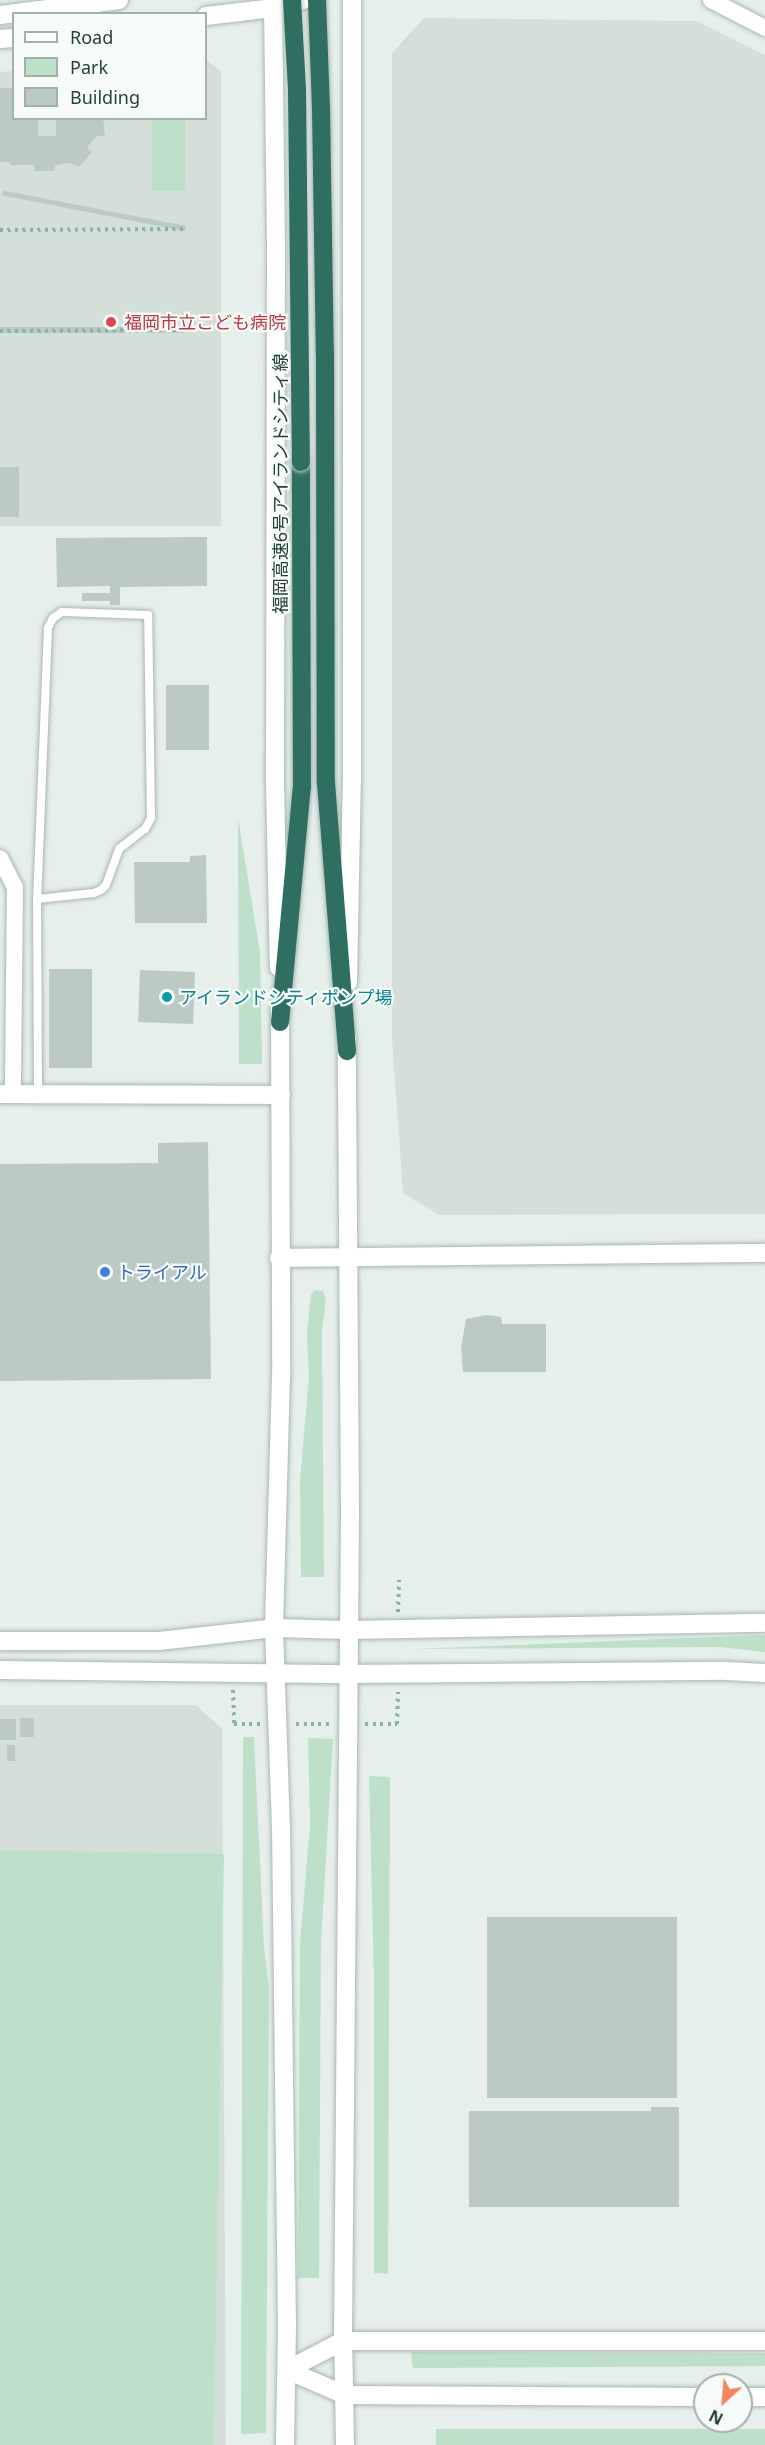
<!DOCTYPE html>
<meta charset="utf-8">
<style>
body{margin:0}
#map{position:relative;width:765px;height:2445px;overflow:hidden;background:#e6efeb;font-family:"Noto Sans","Noto Sans JP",sans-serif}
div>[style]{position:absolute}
.built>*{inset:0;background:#d4dfda}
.green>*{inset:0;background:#bfe0c8;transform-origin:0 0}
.building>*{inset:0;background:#bbcac4;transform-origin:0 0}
.path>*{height:4px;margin-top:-2px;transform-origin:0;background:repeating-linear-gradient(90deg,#86b3a5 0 3px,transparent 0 7.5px)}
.roads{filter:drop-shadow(0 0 2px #a8b8b2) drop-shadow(0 0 2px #a8b8b2)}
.lane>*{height:8px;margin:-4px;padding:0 4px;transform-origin:4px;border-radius:4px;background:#fff}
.street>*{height:16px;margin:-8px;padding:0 8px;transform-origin:8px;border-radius:8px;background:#fff}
.secondary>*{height:18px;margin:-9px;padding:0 9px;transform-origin:9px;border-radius:9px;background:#fff}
.highway>*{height:18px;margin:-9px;padding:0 9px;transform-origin:9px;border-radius:9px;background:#2f6f62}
.bridges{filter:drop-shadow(0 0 2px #c2cac8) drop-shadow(0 0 2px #c2cac8)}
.highway-bridge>*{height:18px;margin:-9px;padding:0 9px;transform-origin:9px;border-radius:9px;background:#2f6f62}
.dots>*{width:16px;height:16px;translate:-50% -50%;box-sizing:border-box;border:3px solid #f7fbf9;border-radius:50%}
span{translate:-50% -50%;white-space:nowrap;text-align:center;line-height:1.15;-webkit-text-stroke:4.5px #f7fbf9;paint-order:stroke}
.health-label{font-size:18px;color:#be3a42}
.left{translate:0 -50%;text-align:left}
.street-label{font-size:18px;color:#24423a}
.culture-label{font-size:18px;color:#0d838f}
.shop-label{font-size:18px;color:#366cbe}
.legend{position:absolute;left:12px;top:12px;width:195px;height:108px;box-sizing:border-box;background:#f7fbf9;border:2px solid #a3b1ad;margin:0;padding:8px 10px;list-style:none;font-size:18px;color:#24423a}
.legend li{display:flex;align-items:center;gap:12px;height:30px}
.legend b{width:30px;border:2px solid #a3b1ad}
.north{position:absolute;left:693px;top:2373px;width:60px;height:60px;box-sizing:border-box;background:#f7fbf9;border:2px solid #a3b1ad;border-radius:50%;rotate:206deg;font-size:16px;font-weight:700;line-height:24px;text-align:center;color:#24423a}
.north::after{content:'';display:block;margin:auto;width:21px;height:27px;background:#f4845f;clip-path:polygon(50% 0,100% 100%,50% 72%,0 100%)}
</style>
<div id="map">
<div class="built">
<i style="clip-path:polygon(424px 18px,697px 21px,765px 55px,765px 1214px,439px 1215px,403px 1193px,392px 1040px,392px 53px)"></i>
<i style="clip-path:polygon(206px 59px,221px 72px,221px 526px,0 526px,0 72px,13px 71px,14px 118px,206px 118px)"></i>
<i style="clip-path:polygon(0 1705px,196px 1705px,222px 1729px,226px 2445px,0 2445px)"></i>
</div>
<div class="green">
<i style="left:152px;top:119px;width:33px;height:72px"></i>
<i style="clip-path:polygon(238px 818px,260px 952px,262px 1064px,239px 1064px)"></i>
<i style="clip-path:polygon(315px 1290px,323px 1291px,326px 1299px,322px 1332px,324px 1577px,301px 1577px,300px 1479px,309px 1378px,307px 1332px,311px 1295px)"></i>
<i style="clip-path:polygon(765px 1635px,765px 1652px,720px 1647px,413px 1649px)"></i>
<i style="clip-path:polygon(243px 1737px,254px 1737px,264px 1947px,269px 1987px,266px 2433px,241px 2434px)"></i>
<i style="clip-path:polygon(308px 1738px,333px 1739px,321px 1943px,319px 2278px,298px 2278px,300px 1943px,310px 1825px)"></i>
<i style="clip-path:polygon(369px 1776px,390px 1777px,388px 2274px,374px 2273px,374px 1981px)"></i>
<i style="left:0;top:1850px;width:224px;height:595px;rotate:1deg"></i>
<i style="clip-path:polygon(411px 2352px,765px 2353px,765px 2366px,413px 2368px)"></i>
<i style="left:436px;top:2429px;width:329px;height:21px"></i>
</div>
<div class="building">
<i style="clip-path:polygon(0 88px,14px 88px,14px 118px,38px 118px,38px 136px,56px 136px,56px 118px,103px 118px,105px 136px,97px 136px,87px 147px,92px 152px,79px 167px,70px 163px,55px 165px,54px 171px,34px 171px,34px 165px,11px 165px,9px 162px,0 162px)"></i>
<i style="left:186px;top:226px;width:5px;height:186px;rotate:101deg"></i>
<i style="left:185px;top:327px;width:6px;height:185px;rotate:90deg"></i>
<i style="left:0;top:467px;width:19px;height:50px"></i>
<i style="clip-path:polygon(207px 537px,207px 586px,120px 587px,120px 605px,110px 605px,110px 601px,82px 601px,82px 593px,110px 593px,110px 586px,57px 587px,56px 538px)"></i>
<i style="left:166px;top:685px;width:43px;height:65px"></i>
<i style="clip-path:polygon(206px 855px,207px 923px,135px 923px,134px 862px,190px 862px,190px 856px)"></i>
<i style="left:49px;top:969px;width:43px;height:99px"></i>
<i style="left:140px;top:970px;width:55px;height:52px;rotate:2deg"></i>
<i style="clip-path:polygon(208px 1142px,211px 1379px,0 1381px,0 1164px,158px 1163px,158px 1143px)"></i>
<i style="clip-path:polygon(487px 1315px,501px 1317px,502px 1324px,546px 1324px,546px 1372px,463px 1372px,461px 1348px,466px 1319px)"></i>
<i style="left:20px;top:1718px;width:14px;height:19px"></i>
<i style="left:0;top:1719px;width:16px;height:21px"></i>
<i style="left:7px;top:1745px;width:8px;height:16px"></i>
<i style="left:487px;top:1917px;width:190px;height:181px"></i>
<i style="clip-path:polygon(651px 2107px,679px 2107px,679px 2207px,469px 2207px,469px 2111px,651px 2111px)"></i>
</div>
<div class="path">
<i style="left:0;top:230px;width:186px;rotate:-0.3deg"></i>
<i style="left:0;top:331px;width:185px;rotate:-0.3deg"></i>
<i style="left:398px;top:1612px;width:32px;rotate:-88deg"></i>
<i style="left:233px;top:1690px;width:34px;rotate:88deg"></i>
<i style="left:234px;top:1724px;width:27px"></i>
<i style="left:296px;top:1724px;width:34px"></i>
<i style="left:365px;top:1724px;width:32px"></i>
<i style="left:397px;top:1724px;width:32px;rotate:-88deg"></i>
</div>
<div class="roads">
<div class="lane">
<i style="left:37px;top:899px;width:57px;rotate:-6deg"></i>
<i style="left:94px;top:893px;width:8px;rotate:-23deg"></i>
<i style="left:101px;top:890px;width:7px;rotate:-45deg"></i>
<i style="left:106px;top:885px;width:38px;rotate:-70deg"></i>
<i style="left:119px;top:849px;width:33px;rotate:-38deg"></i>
<i style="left:145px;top:829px;width:13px;rotate:-61deg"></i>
<i style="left:151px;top:818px;width:203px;rotate:-90.8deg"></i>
<i style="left:148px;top:615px;width:86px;rotate:-178deg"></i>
<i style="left:62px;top:612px;width:11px;rotate:146deg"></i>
<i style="left:53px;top:618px;width:11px;rotate:117deg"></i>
<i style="left:48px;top:628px;width:271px;rotate:92.3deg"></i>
<i style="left:37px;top:899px;width:195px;rotate:89.7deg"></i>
</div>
<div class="street">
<i style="left:711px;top:0;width:61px;rotate:27.4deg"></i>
<i style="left:0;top:858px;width:33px;rotate:63deg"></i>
<i style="left:15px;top:887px;width:207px;rotate:90.6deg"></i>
</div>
<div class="secondary">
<i style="left:273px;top:0;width:252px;rotate:89.3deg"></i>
<i style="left:276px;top:252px;width:531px;rotate:90.11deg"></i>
<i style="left:275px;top:783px;width:184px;rotate:88.8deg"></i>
<i style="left:0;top:15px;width:120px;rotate:-7.2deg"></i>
<i style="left:206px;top:16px;width:67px;rotate:-6.8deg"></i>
<i style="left:273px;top:8px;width:31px;rotate:-15deg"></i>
<i style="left:0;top:39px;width:14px;rotate:-4deg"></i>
<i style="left:348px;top:982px;width:202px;rotate:-88.9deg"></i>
<i style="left:352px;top:780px;width:780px;rotate:-90deg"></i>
<i style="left:280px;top:1007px;width:369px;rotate:89.8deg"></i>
<i style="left:281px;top:1376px;width:252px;rotate:91.6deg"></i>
<i style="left:274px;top:1628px;width:197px;rotate:88deg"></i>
<i style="left:281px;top:1825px;width:502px;rotate:89.32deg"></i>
<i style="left:287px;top:2327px;width:118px;rotate:91deg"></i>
<i style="left:0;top:1094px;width:281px;rotate:0.2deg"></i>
<i style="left:279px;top:1258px;width:486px;rotate:-0.6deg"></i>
<i style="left:0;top:1641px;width:159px"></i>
<i style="left:159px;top:1641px;width:116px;rotate:-6.4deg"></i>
<i style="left:274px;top:1628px;width:73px;rotate:1.6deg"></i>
<i style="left:347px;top:1630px;width:418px;rotate:-1deg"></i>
<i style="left:0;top:1670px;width:347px;rotate:0.7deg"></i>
<i style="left:347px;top:1674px;width:379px;rotate:-0.5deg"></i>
<i style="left:726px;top:1671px;width:39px;rotate:3deg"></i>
<i style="left:287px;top:2370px;width:63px;rotate:-27.4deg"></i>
<i style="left:343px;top:2341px;width:422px"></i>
<i style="left:287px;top:2370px;width:63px;rotate:23.3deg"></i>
<i style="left:345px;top:2395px;width:360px;rotate:0.3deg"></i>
<i style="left:741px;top:2397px;width:24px"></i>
<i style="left:345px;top:2445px;width:110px;rotate:-91deg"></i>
<i style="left:343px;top:2335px;width:825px;rotate:-89.51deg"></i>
<i style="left:350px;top:1510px;width:473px;rotate:-90.4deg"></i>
</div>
<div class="highway">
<i style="left:317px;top:0;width:109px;rotate:87.9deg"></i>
<i style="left:321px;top:109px;width:245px;rotate:89.1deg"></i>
<i style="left:325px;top:354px;width:429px;rotate:89.9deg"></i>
<i style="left:326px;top:783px;width:269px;rotate:85.5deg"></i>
<i style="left:280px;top:1022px;width:236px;rotate:-84.7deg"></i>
<i style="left:302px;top:787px;width:325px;rotate:-90.2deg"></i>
</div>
</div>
<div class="bridges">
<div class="highway-bridge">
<i style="left:292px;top:0;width:89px;rotate:86.8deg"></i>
<i style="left:297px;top:89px;width:373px;rotate:89.4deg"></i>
</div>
</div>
<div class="dots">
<i style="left:111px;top:322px;background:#e0444e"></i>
<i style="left:167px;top:997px;background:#0f9aa8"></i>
<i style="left:105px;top:1272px;background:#3f7fe0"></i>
</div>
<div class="health-label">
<span class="left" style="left:124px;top:322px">福岡市立こども病院</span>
</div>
<div class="street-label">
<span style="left:280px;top:484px;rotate:-90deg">福岡高速6号アイランドシティ線</span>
</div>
<div class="culture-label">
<span class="left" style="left:179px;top:997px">アイランドシティポンプ場</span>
</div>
<div class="shop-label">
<span class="left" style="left:117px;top:1272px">トライアル</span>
</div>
<ul class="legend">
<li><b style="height:8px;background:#fff"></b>Road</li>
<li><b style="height:16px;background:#bfe0c8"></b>Park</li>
<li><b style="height:16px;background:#bbcac4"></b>Building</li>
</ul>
<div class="north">N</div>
</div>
